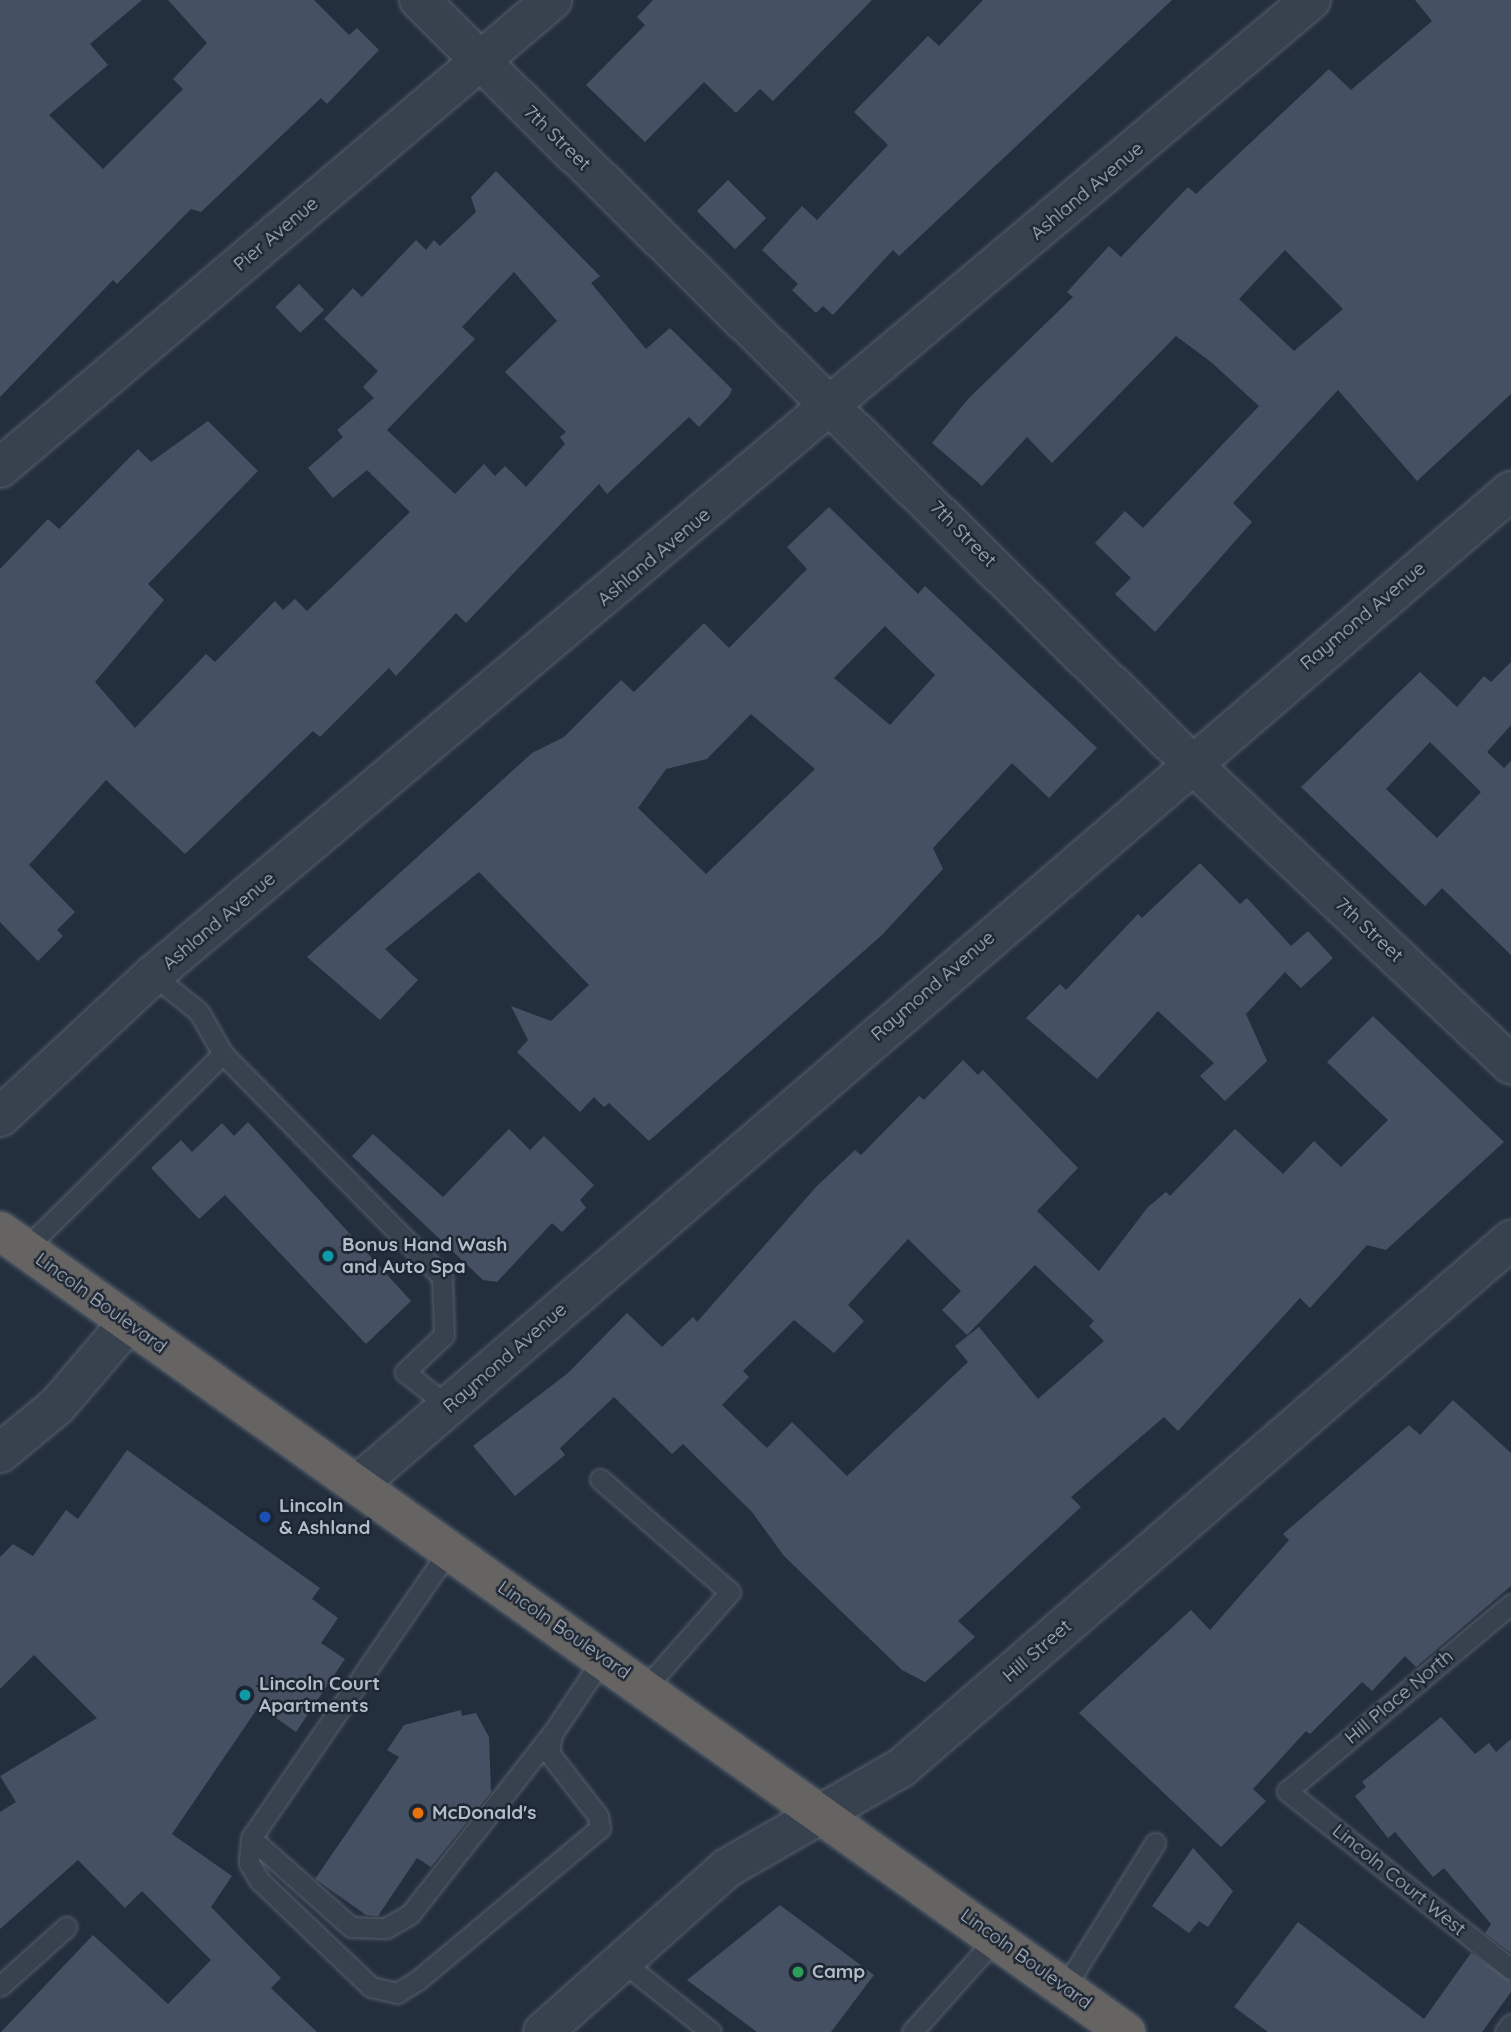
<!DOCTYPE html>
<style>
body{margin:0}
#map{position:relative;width:1511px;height:2032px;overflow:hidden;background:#242f3e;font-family:Quicksand,sans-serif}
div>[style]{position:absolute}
.building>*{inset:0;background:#455162;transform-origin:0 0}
.roads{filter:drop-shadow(0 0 2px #565f6c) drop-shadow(0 0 2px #565f6c)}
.service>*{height:19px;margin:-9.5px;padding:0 9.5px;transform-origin:9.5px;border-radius:9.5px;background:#38414e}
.minor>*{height:38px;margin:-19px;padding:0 19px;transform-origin:19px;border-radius:19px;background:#38414e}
.trunk>*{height:38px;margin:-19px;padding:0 19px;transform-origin:19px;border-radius:19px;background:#656462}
.dots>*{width:19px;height:19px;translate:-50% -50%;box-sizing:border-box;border:4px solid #1d2633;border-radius:50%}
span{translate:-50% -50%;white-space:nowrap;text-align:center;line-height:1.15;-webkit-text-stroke:5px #1d2633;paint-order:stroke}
.street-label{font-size:19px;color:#b4bcc9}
.poi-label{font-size:19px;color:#b4bcc9;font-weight:700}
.left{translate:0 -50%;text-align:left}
</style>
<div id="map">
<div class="building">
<i style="clip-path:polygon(0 0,142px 0,90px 44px,108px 65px,49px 115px,103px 169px,183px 89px,173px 79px,207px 43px,168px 0,314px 0,349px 35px,357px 28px,379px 50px,327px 104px,321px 98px,201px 212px,191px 209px,117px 284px,113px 280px,0 397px)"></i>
<i style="clip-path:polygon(653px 0,872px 0,773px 101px,760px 89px,736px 113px,704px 82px,645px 142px,586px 85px,645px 25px,637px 17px)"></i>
<i style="clip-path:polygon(983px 0,1172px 0,899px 256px,893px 250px,833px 315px,823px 306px,816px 313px,792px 290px,798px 284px,762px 250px,802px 206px,817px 220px,888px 145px,854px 112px,928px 36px,939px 46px)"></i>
<i style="clip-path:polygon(evenodd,1415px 0,1511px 0,1511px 394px,1417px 481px,1338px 390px,1233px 503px,1252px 522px,1155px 632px,1115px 594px,1131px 578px,1095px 543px,1125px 511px,1143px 528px,1259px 406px,1211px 362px,1176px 336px,1052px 463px,1027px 437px,982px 486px,932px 443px,968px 399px,1073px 297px,1067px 292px,1109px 246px,1121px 257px,1188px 187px,1196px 194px,1329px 69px,1351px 90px,1432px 21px,1415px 0,1285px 250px,1343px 309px,1294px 351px,1239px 299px,1285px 250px)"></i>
<i style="clip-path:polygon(evenodd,496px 171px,600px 276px,591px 283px,646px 349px,670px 328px,732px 389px,729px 396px,699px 427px,689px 417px,607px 494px,599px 484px,466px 623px,456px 613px,396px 676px,389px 668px,320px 737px,313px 731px,185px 854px,106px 780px,29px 865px,75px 912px,57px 930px,63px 936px,38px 961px,0 922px,0 569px,48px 519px,59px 529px,138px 449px,151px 462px,208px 421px,258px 471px,148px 584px,164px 600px,95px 682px,135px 728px,206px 654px,215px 662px,275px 601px,283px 610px,295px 599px,307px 611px,410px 512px,367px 470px,333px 498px,308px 468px,343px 437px,337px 430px,374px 398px,363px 387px,378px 371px,324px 319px,353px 288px,362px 297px,416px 240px,426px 250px,434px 240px,440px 246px,476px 212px,471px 197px,496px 171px,514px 272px,557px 321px,505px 372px,566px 432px,560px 437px,565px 444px,526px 487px,505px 466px,495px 476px,484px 464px,455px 494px,387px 430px,475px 339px,462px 327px,514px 272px)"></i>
<i style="left:728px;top:180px;width:54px;height:44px;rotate:45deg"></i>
<i style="left:299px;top:284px;width:36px;height:33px;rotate:46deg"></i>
<i style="clip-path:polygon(evenodd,829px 507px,918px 594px,925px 586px,1097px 748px,1049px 798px,1012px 763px,933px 848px,943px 869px,882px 935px,649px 1141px,609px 1103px,604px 1107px,594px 1097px,580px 1112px,517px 1052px,528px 1040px,511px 1006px,551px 1021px,589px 985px,479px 872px,385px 949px,418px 980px,380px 1020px,307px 957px,532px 753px,564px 737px,621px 680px,634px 692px,704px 623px,729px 648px,807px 569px,787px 547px,829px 507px,885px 626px,935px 675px,890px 725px,834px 678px,885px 626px,829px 507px,751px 714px,815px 769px,706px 874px,638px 808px,666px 769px,707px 759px,751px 714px)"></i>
<i style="clip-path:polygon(evenodd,1511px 662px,1511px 725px,1487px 752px,1504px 768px,1511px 761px,1511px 955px,1442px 888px,1425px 906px,1301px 787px,1420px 672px,1457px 707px,1484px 676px,1491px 682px,1511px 662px,1430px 742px,1481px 792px,1437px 838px,1386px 789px,1430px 742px)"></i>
<i style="clip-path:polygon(1200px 863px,1240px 904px,1247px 898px,1291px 946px,1308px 931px,1333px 958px,1301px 988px,1285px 972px,1246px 1014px,1267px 1061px,1225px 1101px,1200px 1076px,1214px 1063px,1158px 1011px,1097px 1079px,1026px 1018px,1060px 984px,1066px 990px,1138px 914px,1142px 918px)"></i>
<i style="clip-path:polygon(evenodd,1373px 1016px,1504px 1142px,1386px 1250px,1367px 1245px,1310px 1308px,1300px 1298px,1178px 1431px,1164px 1417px,1071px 1497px,1081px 1507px,958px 1621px,975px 1637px,925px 1682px,902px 1670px,784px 1556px,752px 1512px,683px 1444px,672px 1454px,614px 1397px,560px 1448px,565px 1455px,515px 1496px,473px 1446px,568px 1373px,627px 1313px,662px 1347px,693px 1317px,697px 1322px,816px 1187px,855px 1150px,861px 1155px,919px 1096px,924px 1100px,963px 1060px,978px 1075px,983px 1070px,1078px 1168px,1037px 1211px,1099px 1271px,1148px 1207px,1166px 1192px,1170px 1196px,1235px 1129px,1283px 1174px,1314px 1141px,1341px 1167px,1388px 1120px,1327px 1062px,1373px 1016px,908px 1239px,961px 1291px,942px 1310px,967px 1335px,1035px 1265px,1094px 1321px,1089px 1326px,1104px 1341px,1038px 1399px,979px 1327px,955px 1346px,968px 1362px,847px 1476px,792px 1422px,767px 1448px,722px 1405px,749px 1377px,743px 1371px,794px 1320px,834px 1353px,864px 1321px,848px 1305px,908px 1239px)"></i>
<i style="clip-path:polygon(248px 1122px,411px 1301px,366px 1344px,225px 1195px,199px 1219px,151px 1168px,181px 1140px,192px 1152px,222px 1123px,234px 1136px)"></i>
<i style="clip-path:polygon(509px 1129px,530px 1150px,544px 1136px,594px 1185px,580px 1200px,586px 1208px,562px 1232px,552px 1223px,497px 1282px,483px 1280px,352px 1156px,373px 1134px,443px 1197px)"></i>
<i style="clip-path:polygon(1453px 1400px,1511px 1453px,1511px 1586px,1416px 1667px,1405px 1656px,1372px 1691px,1362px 1682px,1310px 1734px,1306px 1731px,1253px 1789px,1266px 1801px,1221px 1847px,1079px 1713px,1191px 1610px,1210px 1630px,1289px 1540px,1283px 1534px,1409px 1425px,1420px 1435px)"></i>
<i style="clip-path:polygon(127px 1450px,320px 1588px,312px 1599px,338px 1618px,321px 1643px,345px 1659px,296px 1732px,259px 1706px,172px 1834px,232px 1876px,211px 1907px,281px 1978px,271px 1988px,317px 2032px,1px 2032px,93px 1935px,168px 2004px,211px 1960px,142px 1891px,125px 1908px,78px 1860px,0 1929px,0 1812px,16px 1802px,0 1776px,97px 1718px,34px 1655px,0 1689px,0 1557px,13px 1544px,33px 1556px,66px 1510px,78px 1519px)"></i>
<i style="clip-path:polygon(461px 1710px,462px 1716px,476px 1713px,489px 1737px,491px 1792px,431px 1867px,417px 1858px,378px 1916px,366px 1915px,315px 1879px,399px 1757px,387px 1750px,404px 1725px)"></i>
<i style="clip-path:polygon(1441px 1717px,1475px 1754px,1489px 1743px,1496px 1752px,1511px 1739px,1511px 1953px,1485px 1933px,1491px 1924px,1444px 1868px,1433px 1877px,1395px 1832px,1388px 1838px,1355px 1796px,1366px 1787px,1362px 1782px)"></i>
<i style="clip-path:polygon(1193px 1848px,1233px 1891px,1208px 1927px,1199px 1921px,1189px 1933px,1152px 1906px)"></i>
<i style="clip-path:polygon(780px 1905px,874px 1975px,831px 2032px,757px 2032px,687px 1980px)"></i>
<i style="clip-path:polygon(1298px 1922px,1424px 2019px,1471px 1953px,1511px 1981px,1511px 1992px,1482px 2032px,1268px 2032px,1234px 2007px)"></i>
</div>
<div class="roads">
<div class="service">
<i style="left:153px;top:975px;width:59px;rotate:38.8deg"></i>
<i style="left:199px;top:1012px;width:48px;rotate:60.3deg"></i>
<i style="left:25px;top:1249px;width:278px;rotate:-44.6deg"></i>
<i style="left:223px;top:1054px;width:313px;rotate:45.5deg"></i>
<i style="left:442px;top:1277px;width:58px;rotate:88deg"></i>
<i style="left:444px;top:1335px;width:54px;rotate:136.5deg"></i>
<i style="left:405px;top:1372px;width:56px;rotate:38.5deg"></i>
<i style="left:600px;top:1479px;width:172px;rotate:41deg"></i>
<i style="left:730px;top:1592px;width:127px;rotate:131.5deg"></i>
<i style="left:449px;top:1550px;width:349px;rotate:124.5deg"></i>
<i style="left:251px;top:1838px;width:25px;rotate:95deg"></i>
<i style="left:249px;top:1863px;width:21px;rotate:59deg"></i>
<i style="left:260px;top:1881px;width:153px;rotate:43.7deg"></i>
<i style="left:371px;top:1987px;width:27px;rotate:13deg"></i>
<i style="left:397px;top:1993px;width:25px;rotate:-32deg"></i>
<i style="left:418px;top:1980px;width:237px;rotate:-39.9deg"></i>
<i style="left:600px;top:1828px;width:12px;rotate:-99deg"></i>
<i style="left:598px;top:1816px;width:80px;rotate:-127.9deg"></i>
<i style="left:549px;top:1753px;width:19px;rotate:-81deg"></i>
<i style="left:552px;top:1734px;width:92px;rotate:-56.1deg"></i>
<i style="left:1511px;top:1604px;width:292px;rotate:140.1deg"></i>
<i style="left:1287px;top:1791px;width:286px;rotate:38.5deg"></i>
<i style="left:251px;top:1838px;width:134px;rotate:41.7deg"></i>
<i style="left:351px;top:1927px;width:35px;rotate:2deg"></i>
<i style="left:386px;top:1928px;width:28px;rotate:-30deg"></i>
<i style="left:410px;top:1914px;width:228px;rotate:-51.8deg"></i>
<i style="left:623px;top:1962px;width:112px;rotate:38.5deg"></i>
<i style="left:0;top:1986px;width:89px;rotate:-41.8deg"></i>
<i style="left:1065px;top:1987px;width:170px;rotate:-58deg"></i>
<i style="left:912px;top:2032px;width:126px;rotate:-48.2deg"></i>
<i style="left:1505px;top:2032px;width:10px;rotate:-53deg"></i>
</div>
<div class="minor">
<i style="left:419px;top:0;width:1084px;rotate:44.66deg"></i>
<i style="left:1190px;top:762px;width:441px;rotate:43.3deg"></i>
<i style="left:0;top:468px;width:724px;rotate:-40.29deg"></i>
<i style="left:0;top:1117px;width:209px;rotate:-42.9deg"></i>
<i style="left:153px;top:975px;width:1514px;rotate:-40.1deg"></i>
<i style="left:0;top:1453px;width:74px;rotate:-39.5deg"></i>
<i style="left:57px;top:1406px;width:111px;rotate:-49.4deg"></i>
<i style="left:358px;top:1484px;width:1522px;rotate:-40.74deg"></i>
<i style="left:543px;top:2032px;width:246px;rotate:-41.7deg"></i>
<i style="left:727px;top:1868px;width:201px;rotate:-29.9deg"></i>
<i style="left:901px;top:1768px;width:807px;rotate:-40.88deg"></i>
</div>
<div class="trunk">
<i style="left:0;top:1231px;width:1382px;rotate:35.43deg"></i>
</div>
</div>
<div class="dots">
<i style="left:328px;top:1256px;background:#0f9aa8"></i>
<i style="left:265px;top:1517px;background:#1a4fb4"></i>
<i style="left:245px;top:1695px;background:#0f9aa8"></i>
<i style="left:418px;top:1813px;background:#e8710a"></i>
<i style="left:798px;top:1972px;background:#2e9e5b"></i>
</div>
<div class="street-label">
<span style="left:557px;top:138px;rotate:44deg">7th Street</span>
<span style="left:1087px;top:191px;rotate:-40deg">Ashland Avenue</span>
<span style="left:276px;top:234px;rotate:-40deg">Pier Avenue</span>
<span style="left:963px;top:534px;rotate:45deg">7th Street</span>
<span style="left:654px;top:557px;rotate:-40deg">Ashland Avenue</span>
<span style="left:1363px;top:616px;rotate:-40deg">Raymond Avenue</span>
<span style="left:219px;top:921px;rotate:-40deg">Ashland Avenue</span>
<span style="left:1369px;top:930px;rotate:43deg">7th Street</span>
<span style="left:933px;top:986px;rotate:-41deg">Raymond Avenue</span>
<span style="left:101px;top:1303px;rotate:36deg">Lincoln Boulevard</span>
<span style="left:505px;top:1358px;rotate:-41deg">Raymond Avenue</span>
<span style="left:564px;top:1630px;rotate:35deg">Lincoln Boulevard</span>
<span style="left:1037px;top:1651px;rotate:-41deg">Hill Street</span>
<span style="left:1399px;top:1697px;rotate:-40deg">Hill Place North</span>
<span style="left:1399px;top:1880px;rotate:39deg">Lincoln Court West</span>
<span style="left:1026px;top:1959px;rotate:36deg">Lincoln Boulevard</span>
</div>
<div class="poi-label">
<span class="left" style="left:342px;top:1256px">Bonus Hand Wash<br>and Auto Spa</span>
<span class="left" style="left:279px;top:1517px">Lincoln<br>&amp; Ashland</span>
<span class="left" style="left:259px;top:1695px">Lincoln Court<br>Apartments</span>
<span class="left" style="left:432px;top:1813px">McDonald's</span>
<span class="left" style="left:812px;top:1972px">Camp</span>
</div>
</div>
